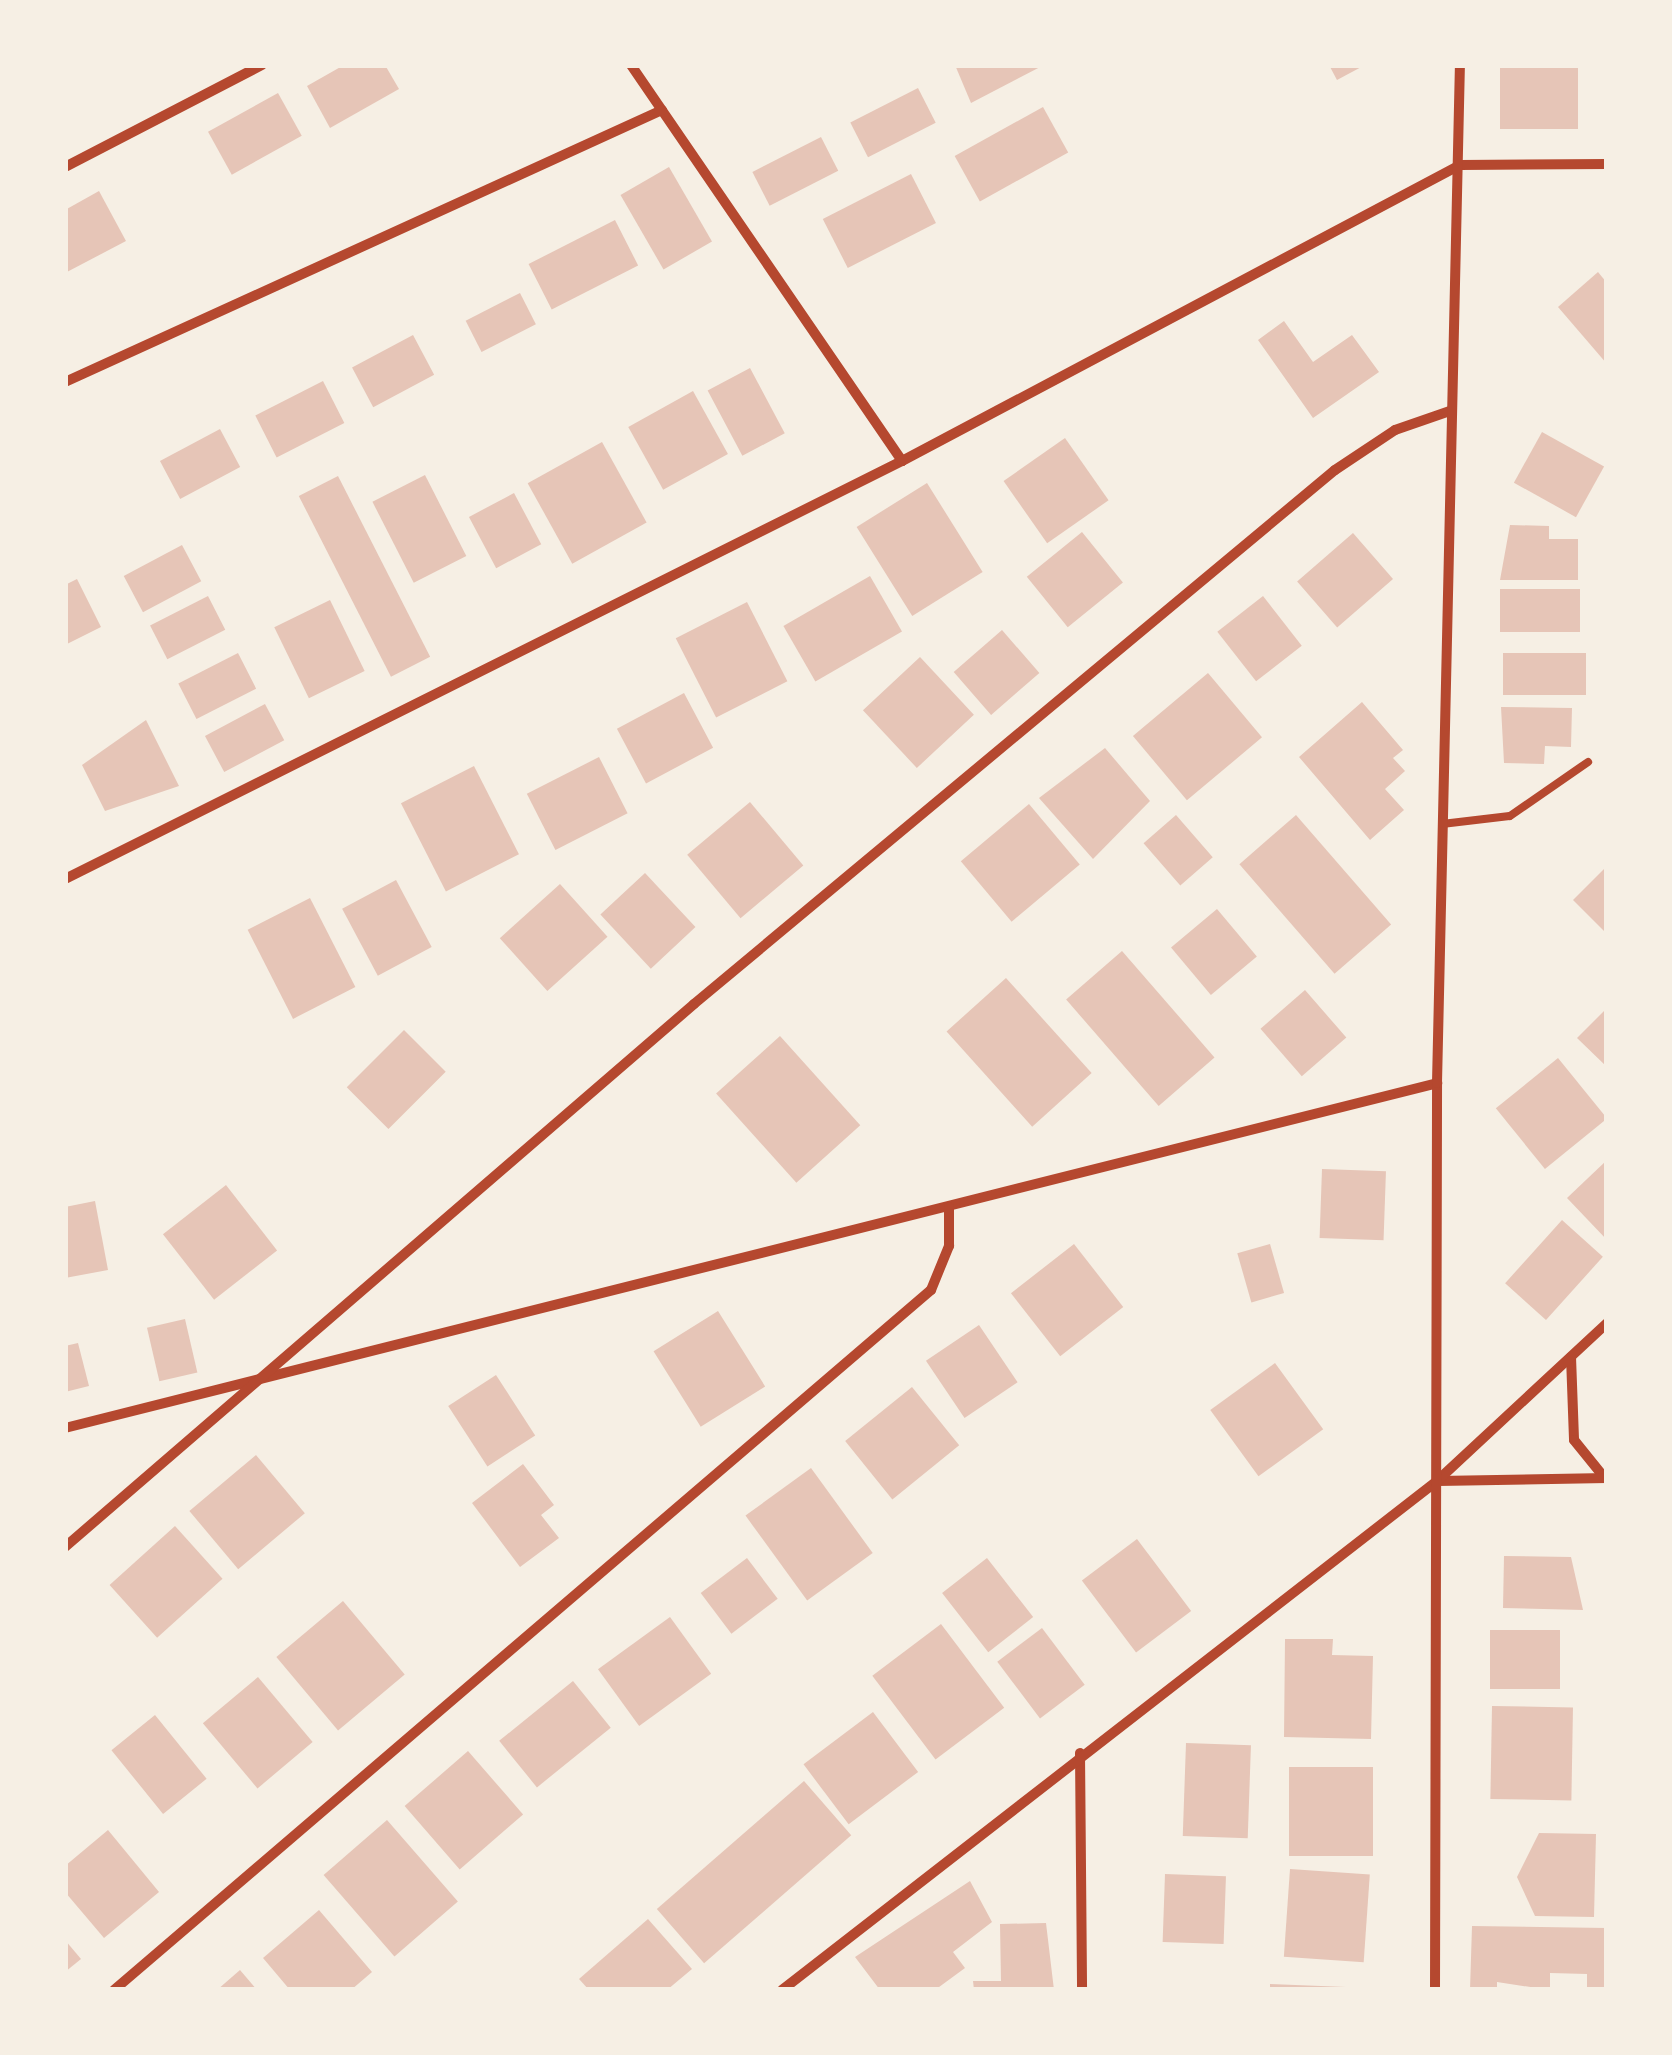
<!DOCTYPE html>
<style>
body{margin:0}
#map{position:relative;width:1672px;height:2055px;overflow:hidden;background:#f6efe4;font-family:Manrope,sans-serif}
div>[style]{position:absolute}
.building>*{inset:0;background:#e6c5b7;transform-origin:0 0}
.service>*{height:8px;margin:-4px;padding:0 4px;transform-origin:4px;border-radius:4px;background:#b5482f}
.minor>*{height:10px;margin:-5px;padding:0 5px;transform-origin:5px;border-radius:5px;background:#b5482f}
span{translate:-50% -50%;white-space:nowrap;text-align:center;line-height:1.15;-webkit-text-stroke:9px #f6efe4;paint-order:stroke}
.frame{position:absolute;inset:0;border:68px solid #f6efe4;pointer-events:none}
</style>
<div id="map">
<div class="building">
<i style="clip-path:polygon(344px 65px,385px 65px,399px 89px,330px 128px,307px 86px)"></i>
<i style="clip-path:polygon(955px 65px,1044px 65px,971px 103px)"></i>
<i style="clip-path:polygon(1329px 65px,1365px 65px,1337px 80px)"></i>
<i style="left:1500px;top:65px;width:78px;height:64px"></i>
<i style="left:918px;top:88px;width:39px;height:76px;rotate:63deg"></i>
<i style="left:278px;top:93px;width:49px;height:80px;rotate:61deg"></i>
<i style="left:1043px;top:107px;width:52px;height:101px;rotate:61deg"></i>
<i style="left:821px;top:137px;width:38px;height:77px;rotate:63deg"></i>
<i style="left:669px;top:167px;width:86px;height:56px;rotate:60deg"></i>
<i style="left:911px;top:174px;width:55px;height:99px;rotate:63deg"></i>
<i style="clip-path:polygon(99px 191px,126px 241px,65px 273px,65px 210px)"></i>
<i style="left:615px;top:220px;width:51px;height:97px;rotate:63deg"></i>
<i style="clip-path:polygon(1598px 272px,1607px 283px,1607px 364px,1558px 307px)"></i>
<i style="left:520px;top:293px;width:35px;height:61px;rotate:63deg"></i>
<i style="clip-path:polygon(1284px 321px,1313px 362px,1352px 335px,1379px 372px,1313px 418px,1258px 340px)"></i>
<i style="left:413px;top:335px;width:45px;height:69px;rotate:62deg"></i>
<i style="left:750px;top:368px;width:74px;height:48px;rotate:62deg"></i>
<i style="left:323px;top:381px;width:47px;height:76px;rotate:63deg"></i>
<i style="left:693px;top:391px;width:72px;height:74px;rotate:61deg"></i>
<i style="left:220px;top:429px;width:43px;height:68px;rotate:62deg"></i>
<i style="left:1542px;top:432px;width:71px;height:58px;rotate:29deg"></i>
<i style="left:1065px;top:438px;width:76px;height:75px;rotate:55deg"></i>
<i style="left:602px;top:442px;width:92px;height:85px;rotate:61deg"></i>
<i style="left:425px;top:475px;width:91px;height:59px;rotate:63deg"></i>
<i style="left:338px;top:476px;width:203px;height:44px;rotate:63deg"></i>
<i style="left:927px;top:483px;width:105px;height:83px;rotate:58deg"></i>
<i style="left:514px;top:493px;width:58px;height:51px;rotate:62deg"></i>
<i style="clip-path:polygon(1510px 525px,1549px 526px,1549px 539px,1578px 539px,1578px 580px,1500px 580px)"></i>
<i style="left:1082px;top:532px;width:65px;height:71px;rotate:51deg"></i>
<i style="left:1353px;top:533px;width:61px;height:74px;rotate:49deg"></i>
<i style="left:182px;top:545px;width:41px;height:66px;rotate:62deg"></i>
<i style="left:870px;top:576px;width:64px;height:100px;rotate:60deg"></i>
<i style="clip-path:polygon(77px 579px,101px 627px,65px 645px,65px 585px)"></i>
<i style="left:1500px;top:589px;width:80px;height:43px"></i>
<i style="left:208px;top:596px;width:38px;height:65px;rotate:63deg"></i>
<i style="left:1263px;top:596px;width:63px;height:58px;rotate:52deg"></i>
<i style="left:330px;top:600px;width:79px;height:62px;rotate:64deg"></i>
<i style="left:747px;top:602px;width:89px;height:80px;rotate:63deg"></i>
<i style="left:1002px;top:630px;width:57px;height:64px;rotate:49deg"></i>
<i style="left:238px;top:653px;width:40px;height:67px;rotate:63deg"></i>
<i style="left:1586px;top:653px;width:42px;height:83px;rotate:90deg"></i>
<i style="left:920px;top:657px;width:79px;height:78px;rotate:47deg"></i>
<i style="left:1208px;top:673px;width:84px;height:98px;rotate:50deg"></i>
<i style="left:684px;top:693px;width:62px;height:76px;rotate:62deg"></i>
<i style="clip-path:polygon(1362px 702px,1403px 750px,1393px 758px,1405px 771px,1385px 789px,1404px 810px,1370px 840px,1299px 757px)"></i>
<i style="left:265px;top:704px;width:41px;height:68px;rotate:62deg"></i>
<i style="clip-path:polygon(1501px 707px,1572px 708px,1571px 747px,1545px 746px,1544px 764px,1504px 763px)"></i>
<i style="clip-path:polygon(146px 720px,179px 786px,105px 811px,82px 765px)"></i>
<i style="clip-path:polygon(1105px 748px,1150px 801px,1093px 859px,1039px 798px)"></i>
<i style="left:599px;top:757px;width:63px;height:81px;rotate:63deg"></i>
<i style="left:474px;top:766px;width:99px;height:82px;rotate:63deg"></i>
<i style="left:750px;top:802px;width:83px;height:82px;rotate:50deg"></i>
<i style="left:1029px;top:804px;width:79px;height:89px;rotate:50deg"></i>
<i style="left:1176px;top:815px;width:56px;height:43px;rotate:49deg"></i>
<i style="left:1296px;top:815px;width:145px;height:75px;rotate:49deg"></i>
<i style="clip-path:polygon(1607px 866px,1607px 934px,1573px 900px)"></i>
<i style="left:645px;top:873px;width:74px;height:61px;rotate:47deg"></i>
<i style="left:396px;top:880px;width:76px;height:61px;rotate:62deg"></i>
<i style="left:560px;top:884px;width:71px;height:81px;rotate:48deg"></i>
<i style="left:310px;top:898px;width:100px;height:70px;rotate:63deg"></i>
<i style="left:1217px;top:909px;width:62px;height:60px;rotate:50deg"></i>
<i style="left:1122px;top:951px;width:141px;height:74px;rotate:49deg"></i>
<i style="left:1006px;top:978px;width:128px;height:80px;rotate:48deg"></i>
<i style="left:1305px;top:990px;width:63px;height:59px;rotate:49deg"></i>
<i style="clip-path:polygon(1607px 1008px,1607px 1067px,1577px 1038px)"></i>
<i style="left:404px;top:1030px;width:59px;height:81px;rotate:45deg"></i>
<i style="left:780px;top:1036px;width:120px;height:86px;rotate:48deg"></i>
<i style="left:1558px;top:1058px;width:78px;height:80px;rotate:51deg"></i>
<i style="clip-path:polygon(1607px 1160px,1607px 1240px,1567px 1198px)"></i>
<i style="left:1322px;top:1169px;width:64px;height:69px;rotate:2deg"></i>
<i style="left:226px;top:1185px;width:83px;height:80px;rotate:52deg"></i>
<i style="clip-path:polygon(95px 1201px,108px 1270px,65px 1278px,65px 1207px)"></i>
<i style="left:1562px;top:1220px;width:55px;height:85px;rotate:42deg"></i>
<i style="left:1074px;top:1244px;width:80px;height:80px;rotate:52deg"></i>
<i style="left:1270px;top:1244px;width:51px;height:34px;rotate:74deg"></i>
<i style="left:718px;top:1311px;width:89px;height:76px;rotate:58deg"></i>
<i style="left:185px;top:1319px;width:55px;height:39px;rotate:77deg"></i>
<i style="left:979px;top:1325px;width:69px;height:64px;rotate:56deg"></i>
<i style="clip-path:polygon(78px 1343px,89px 1386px,65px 1392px,65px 1346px)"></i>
<i style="left:1275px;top:1363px;width:82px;height:80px;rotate:54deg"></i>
<i style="left:496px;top:1375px;width:72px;height:57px;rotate:57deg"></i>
<i style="left:912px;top:1387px;width:75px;height:86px;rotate:51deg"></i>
<i style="left:256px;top:1455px;width:76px;height:87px;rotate:50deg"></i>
<i style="clip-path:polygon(523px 1464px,554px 1505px,541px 1515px,559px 1538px,520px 1567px,472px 1503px)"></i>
<i style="left:811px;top:1468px;width:105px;height:81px;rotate:54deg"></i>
<i style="left:175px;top:1526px;width:71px;height:88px;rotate:48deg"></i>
<i style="left:1137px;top:1539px;width:90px;height:69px;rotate:53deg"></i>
<i style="clip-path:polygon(1504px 1556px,1571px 1557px,1583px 1610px,1503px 1608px)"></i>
<i style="left:747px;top:1558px;width:51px;height:58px;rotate:53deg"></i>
<i style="left:987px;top:1558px;width:75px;height:57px;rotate:52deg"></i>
<i style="left:343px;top:1601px;width:96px;height:87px;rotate:50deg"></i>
<i style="left:670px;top:1617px;width:70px;height:89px;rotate:54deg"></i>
<i style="left:941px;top:1624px;width:105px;height:86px;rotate:53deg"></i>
<i style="left:1042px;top:1628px;width:71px;height:56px;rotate:53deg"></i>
<i style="left:1490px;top:1630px;width:70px;height:59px"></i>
<i style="clip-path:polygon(1285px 1639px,1333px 1639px,1332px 1655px,1373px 1656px,1371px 1739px,1284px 1737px)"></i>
<i style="left:258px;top:1677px;width:85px;height:72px;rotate:50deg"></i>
<i style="left:573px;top:1681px;width:60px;height:95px;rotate:51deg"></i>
<i style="left:1492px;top:1706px;width:81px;height:93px;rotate:1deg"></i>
<i style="left:873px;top:1712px;width:75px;height:87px;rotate:53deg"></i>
<i style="left:155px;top:1715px;width:82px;height:56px;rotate:51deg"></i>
<i style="left:1186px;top:1743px;width:65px;height:93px;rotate:2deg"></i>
<i style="left:468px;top:1751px;width:84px;height:84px;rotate:49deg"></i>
<i style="left:1289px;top:1767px;width:84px;height:89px"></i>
<i style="left:804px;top:1781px;width:72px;height:195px;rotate:49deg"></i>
<i style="left:387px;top:1820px;width:108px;height:84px;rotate:49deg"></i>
<i style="clip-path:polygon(108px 1830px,159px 1892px,104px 1938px,65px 1892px,65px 1866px)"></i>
<i style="clip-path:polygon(1539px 1833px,1596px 1834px,1594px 1917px,1535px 1916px,1517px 1877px)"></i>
<i style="left:1290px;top:1869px;width:80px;height:88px;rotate:4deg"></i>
<i style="left:1165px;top:1874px;width:61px;height:68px;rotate:2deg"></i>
<i style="clip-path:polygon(970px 1881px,992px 1922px,953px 1952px,965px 1968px,935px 1990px,880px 1990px,855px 1957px)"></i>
<i style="clip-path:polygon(319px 1910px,372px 1972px,351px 1990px,290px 1990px,263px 1958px)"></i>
<i style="clip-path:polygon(648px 1919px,692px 1969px,667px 1990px,589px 1990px,579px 1979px)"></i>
<i style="clip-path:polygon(1046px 1923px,1054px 1990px,974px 1990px,973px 1981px,1001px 1981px,1000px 1924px)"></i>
<i style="clip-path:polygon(1472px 1926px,1607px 1928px,1607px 1990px,1587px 1990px,1587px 1974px,1550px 1973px,1550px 1990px,1497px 1982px,1497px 1990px,1470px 1990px)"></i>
<i style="clip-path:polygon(65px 1940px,81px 1959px,65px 1972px)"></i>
<i style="clip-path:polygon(240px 1970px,257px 1990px,217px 1990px)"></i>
<i style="clip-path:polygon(1270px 1984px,1346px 1987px,1346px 1990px,1270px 1990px)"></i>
</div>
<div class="service">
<i style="left:1442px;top:824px;width:68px;rotate:-6.7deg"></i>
<i style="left:1510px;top:816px;width:95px;rotate:-34.7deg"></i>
</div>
<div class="minor">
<i style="left:631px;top:65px;width:480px;rotate:55.6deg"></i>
<i style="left:65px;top:167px;width:222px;rotate:-27.4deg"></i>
<i style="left:65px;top:382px;width:656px;rotate:-24.49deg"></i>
<i style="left:65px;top:879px;width:936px;rotate:-26.54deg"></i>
<i style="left:902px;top:461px;width:632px;rotate:-27.94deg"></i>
<i style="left:1460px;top:165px;width:147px;rotate:-0.4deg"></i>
<i style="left:1571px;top:1357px;width:83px;rotate:87.9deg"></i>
<i style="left:1574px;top:1440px;width:48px;rotate:51deg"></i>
<i style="left:65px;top:1428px;width:1415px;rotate:-14.11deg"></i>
<i style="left:1438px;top:1481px;width:169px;rotate:-1deg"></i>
<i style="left:65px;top:1547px;width:831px;rotate:-40.8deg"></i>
<i style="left:694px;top:1004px;width:834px;rotate:-39.8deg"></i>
<i style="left:1335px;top:470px;width:72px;rotate:-33.7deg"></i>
<i style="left:1395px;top:430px;width:58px;rotate:-19.1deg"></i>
<i style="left:1080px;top:1753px;width:237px;rotate:89.5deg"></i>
<i style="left:114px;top:1990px;width:1076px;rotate:-40.59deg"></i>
<i style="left:931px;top:1290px;width:48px;rotate:-67.8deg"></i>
<i style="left:949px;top:1246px;width:39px;rotate:-90deg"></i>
<i style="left:782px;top:1990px;width:830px;rotate:-37.85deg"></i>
<i style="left:1437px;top:1481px;width:232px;rotate:-42.9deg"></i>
<i style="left:1435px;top:1990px;width:907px;rotate:-89.87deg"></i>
<i style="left:1437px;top:1083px;width:1018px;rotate:-88.71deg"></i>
</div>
<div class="frame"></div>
</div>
